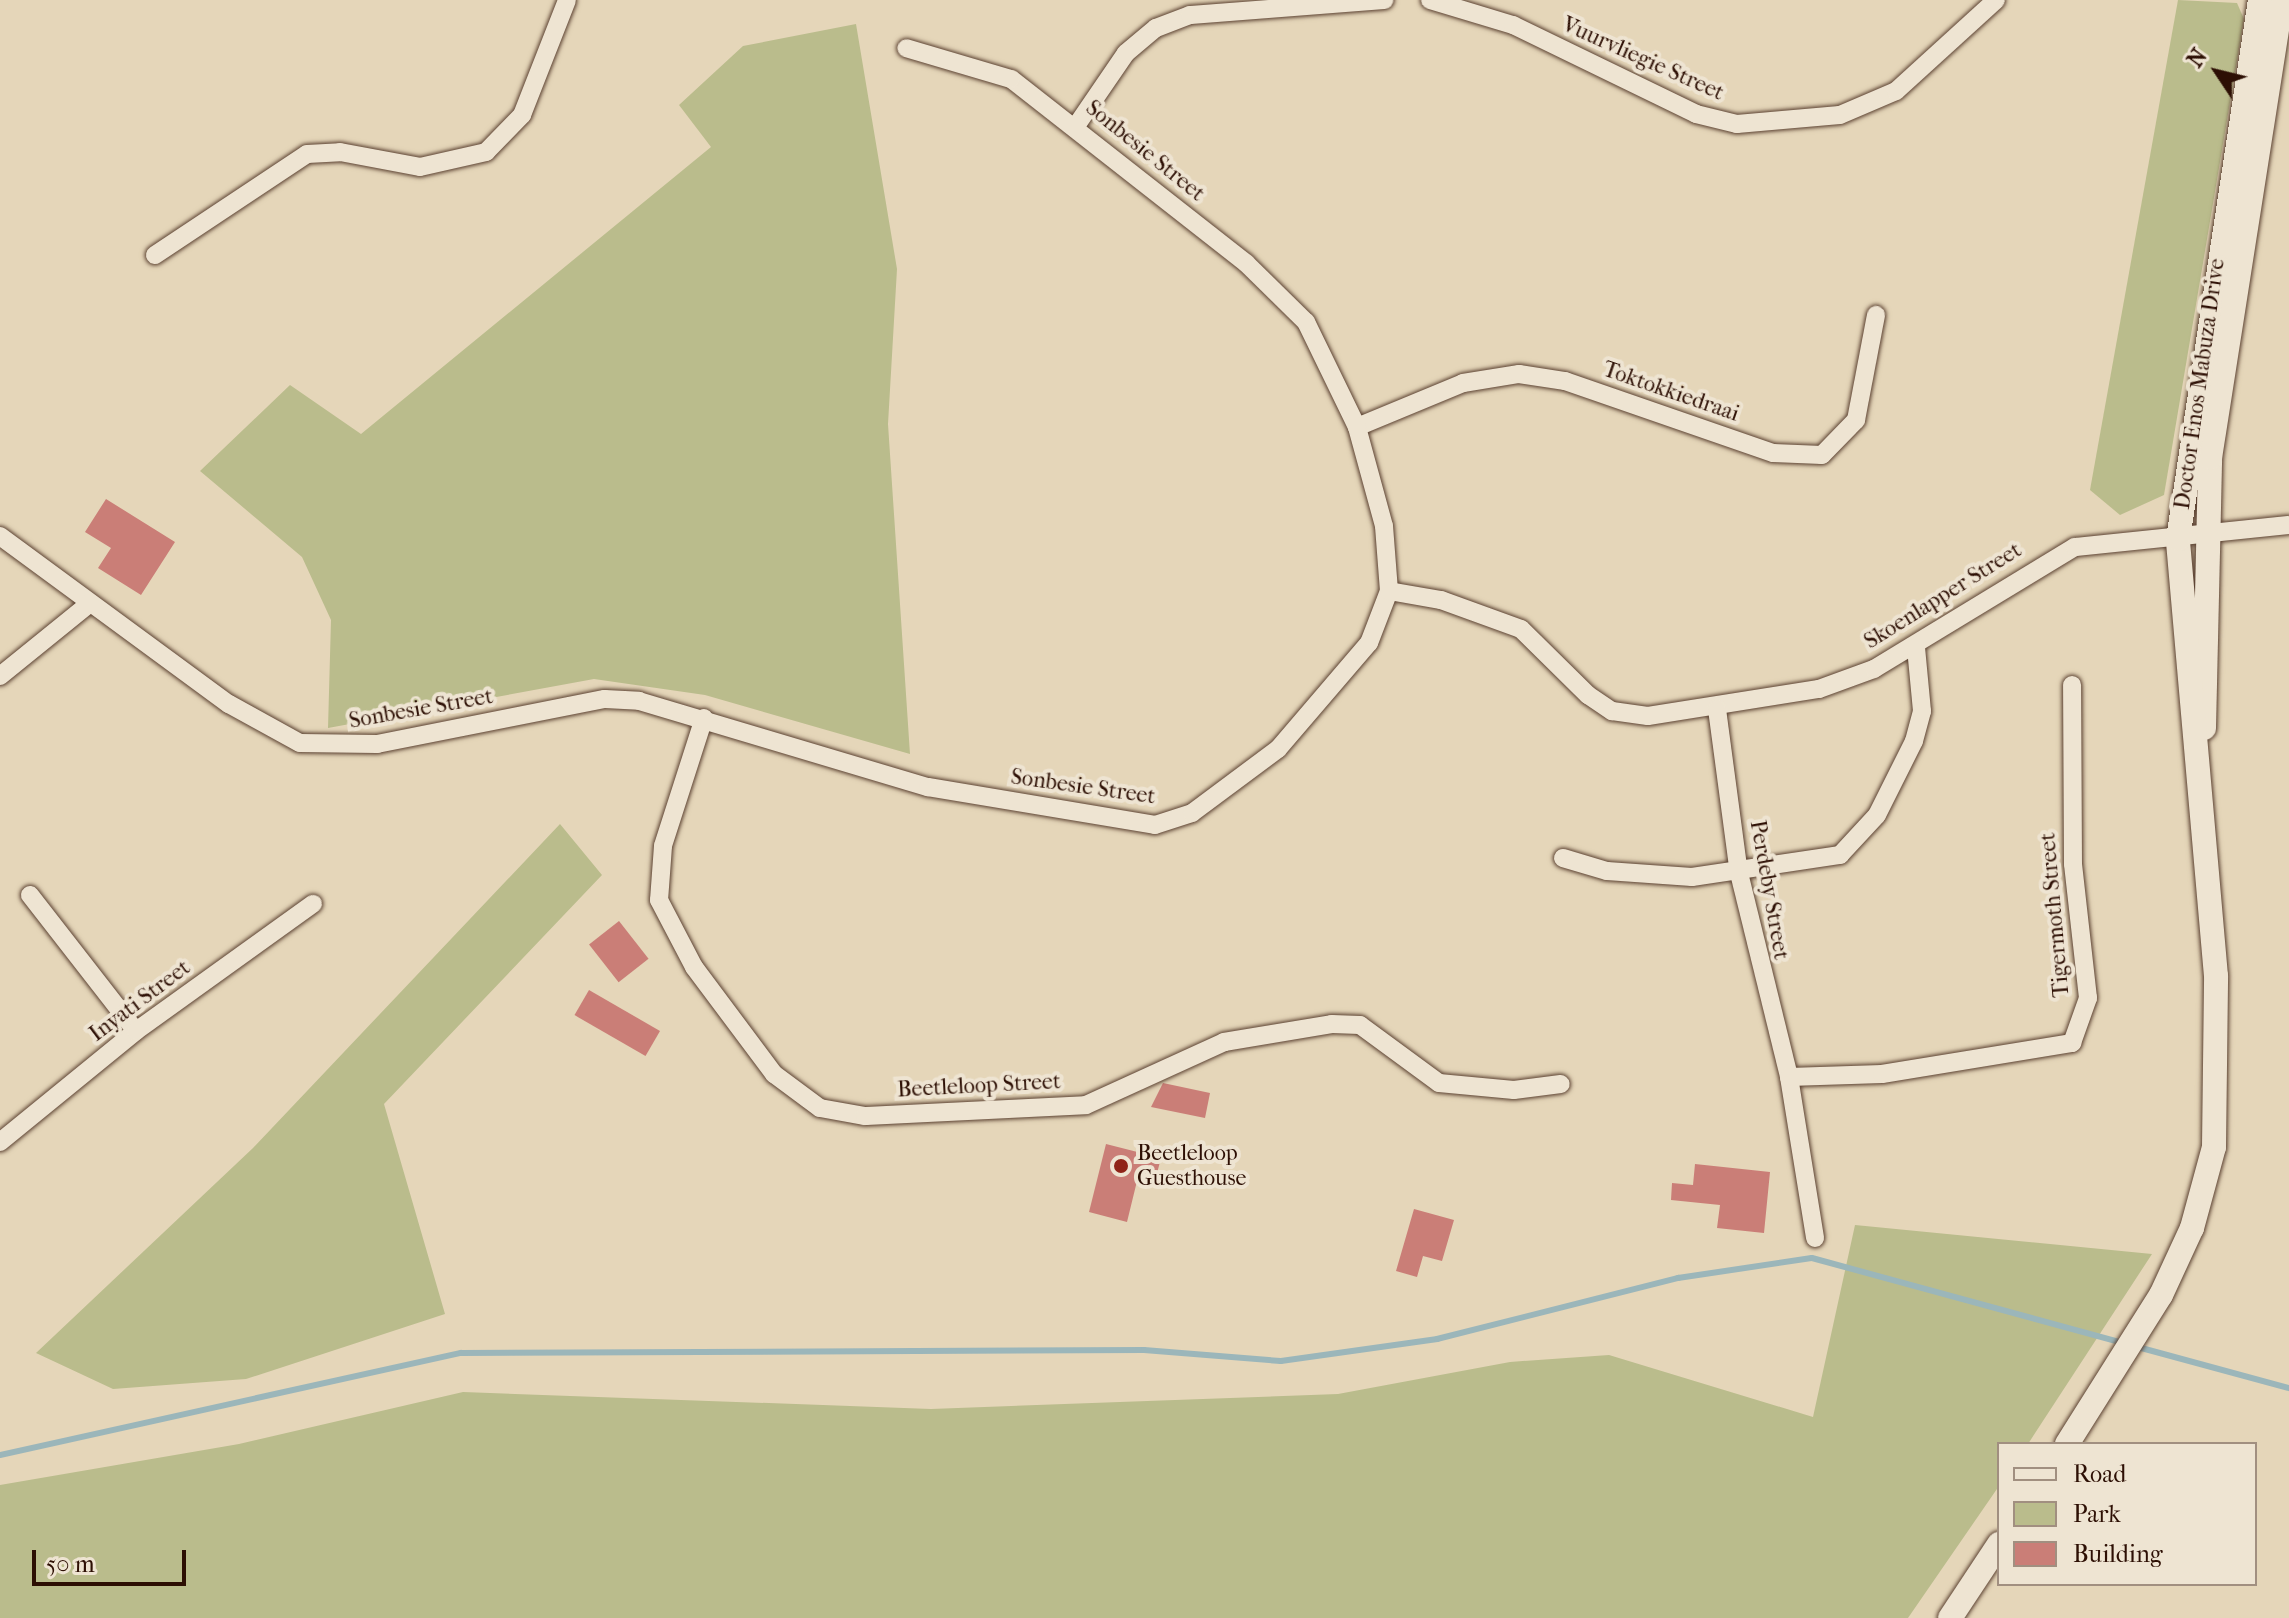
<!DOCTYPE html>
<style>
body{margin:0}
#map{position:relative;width:2289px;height:1618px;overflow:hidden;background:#e5d6b9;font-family:"IM FELL French Canon",serif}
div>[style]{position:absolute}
.green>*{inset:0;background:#babc8c}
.stream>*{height:6px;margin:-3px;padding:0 3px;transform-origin:3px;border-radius:3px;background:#9bb6ba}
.building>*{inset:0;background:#ca7e77;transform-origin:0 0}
.roads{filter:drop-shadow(0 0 2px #5b4131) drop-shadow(0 0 2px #5b4131)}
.street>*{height:18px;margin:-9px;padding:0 9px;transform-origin:9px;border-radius:9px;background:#eee4d2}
.secondary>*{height:24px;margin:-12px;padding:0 12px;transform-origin:12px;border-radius:12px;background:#eee4d2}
.dots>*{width:22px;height:22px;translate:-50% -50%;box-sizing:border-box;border:4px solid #eee4d2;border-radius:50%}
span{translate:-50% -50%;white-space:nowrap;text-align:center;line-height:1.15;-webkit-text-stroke:8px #eee4d2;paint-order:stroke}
.street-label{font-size:22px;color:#2d0f04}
.poi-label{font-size:22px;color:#2d0f04}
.left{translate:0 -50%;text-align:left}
.legend{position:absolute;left:1997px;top:1442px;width:260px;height:144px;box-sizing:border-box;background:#eee4d2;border:2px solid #a18f80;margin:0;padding:10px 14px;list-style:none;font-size:24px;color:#2d0f04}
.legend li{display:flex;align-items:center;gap:16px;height:40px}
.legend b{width:40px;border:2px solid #a18f80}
.north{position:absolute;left:2177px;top:32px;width:80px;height:80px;-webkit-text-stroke:6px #eee4d2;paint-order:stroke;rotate:305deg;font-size:22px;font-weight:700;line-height:32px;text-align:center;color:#2d0f04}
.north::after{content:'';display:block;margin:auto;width:28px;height:36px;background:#2d0f04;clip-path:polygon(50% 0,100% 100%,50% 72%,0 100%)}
.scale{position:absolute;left:32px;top:1550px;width:154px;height:36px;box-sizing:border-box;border:4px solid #2d0f04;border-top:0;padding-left:10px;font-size:24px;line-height:28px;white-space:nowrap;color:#2d0f04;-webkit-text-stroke:6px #eee4d2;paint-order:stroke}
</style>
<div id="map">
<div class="green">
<i style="clip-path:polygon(2178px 0,2237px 3px,2244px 19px,2164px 495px,2120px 515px,2090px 490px)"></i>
<i style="clip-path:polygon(856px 24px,897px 269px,888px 424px,910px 754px,705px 695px,594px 679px,328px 728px,331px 620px,302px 557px,200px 471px,290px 385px,361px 434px,711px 147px,679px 105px,743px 46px)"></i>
<i style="clip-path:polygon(560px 824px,602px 875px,384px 1104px,445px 1314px,246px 1379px,113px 1389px,36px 1353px,253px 1148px)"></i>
<i style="clip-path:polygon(1855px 1225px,2152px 1254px,2028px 1444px,1999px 1444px,1999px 1486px,1908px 1618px,0 1618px,0 1485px,239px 1444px,463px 1392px,931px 1409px,1338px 1394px,1510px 1362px,1609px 1355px,1813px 1417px)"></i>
</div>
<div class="stream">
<i style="left:2134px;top:1346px;width:161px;rotate:15.2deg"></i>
<i style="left:0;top:1455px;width:472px;rotate:-12.5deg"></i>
<i style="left:461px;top:1353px;width:683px;rotate:-0.25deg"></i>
<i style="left:1144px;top:1350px;width:137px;rotate:4.6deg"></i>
<i style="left:1281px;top:1361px;width:158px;rotate:-8deg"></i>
<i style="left:1437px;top:1339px;width:249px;rotate:-14.2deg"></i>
<i style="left:1678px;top:1278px;width:135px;rotate:-8.5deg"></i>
<i style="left:1812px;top:1258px;width:322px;rotate:15.3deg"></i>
</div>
<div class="building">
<i style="clip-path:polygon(106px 499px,175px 542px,141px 595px,98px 568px,111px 548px,85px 532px)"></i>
<i style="left:619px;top:921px;width:48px;height:38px;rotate:52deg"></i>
<i style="left:589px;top:990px;width:82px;height:29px;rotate:30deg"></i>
<i style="clip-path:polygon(1163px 1083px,1210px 1093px,1205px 1118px,1151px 1107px)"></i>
<i style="clip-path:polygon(1106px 1144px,1161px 1158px,1155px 1181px,1138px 1177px,1127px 1222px,1089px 1212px)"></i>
<i style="clip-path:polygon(1695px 1164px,1770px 1172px,1764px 1233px,1717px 1228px,1720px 1205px,1671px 1200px,1672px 1183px,1693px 1185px)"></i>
<i style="clip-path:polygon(1414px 1209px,1454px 1220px,1442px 1261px,1423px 1256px,1417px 1277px,1396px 1271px)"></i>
</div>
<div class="roads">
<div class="street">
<i style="left:1430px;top:0;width:87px;rotate:16.8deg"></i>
<i style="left:1513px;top:25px;width:203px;rotate:25.9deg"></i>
<i style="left:1696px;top:114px;width:42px;rotate:13.7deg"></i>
<i style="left:1737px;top:124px;width:103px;rotate:-5deg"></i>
<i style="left:1840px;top:115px;width:61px;rotate:-23.2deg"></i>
<i style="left:1896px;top:91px;width:135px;rotate:-42.3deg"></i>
<i style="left:1076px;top:126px;width:88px;rotate:-55.6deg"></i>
<i style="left:1126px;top:53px;width:39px;rotate:-40deg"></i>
<i style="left:1156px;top:28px;width:36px;rotate:-21deg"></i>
<i style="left:1190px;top:15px;width:195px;rotate:-4.4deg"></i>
<i style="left:155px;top:255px;width:182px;rotate:-33.6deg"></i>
<i style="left:307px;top:154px;width:33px;rotate:-3deg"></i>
<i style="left:340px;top:152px;width:81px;rotate:10.6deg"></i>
<i style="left:420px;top:167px;width:68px;rotate:-12.8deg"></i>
<i style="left:486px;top:152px;width:52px;rotate:-45.8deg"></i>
<i style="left:522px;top:115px;width:123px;rotate:-68.6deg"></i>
<i style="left:1357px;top:427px;width:115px;rotate:-22.5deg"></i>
<i style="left:1463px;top:383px;width:57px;rotate:-9.1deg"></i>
<i style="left:1519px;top:374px;width:47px;rotate:8.7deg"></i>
<i style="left:1565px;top:381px;width:220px;rotate:19.1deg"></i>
<i style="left:1773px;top:453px;width:49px;rotate:2.3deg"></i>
<i style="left:1822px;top:455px;width:49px;rotate:-45.8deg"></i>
<i style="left:1856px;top:420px;width:107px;rotate:-79.2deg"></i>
<i style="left:0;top:536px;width:284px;rotate:36.3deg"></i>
<i style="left:229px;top:704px;width:81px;rotate:28.8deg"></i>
<i style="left:300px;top:743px;width:77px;rotate:0.7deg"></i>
<i style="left:377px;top:744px;width:232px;rotate:-11.2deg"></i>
<i style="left:605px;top:699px;width:34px;rotate:3deg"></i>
<i style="left:639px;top:701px;width:302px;rotate:16.6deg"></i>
<i style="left:928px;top:787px;width:230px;rotate:9.5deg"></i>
<i style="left:1155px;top:825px;width:39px;rotate:-18deg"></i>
<i style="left:1192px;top:813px;width:107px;rotate:-36.7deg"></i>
<i style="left:1278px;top:749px;width:140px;rotate:-49.4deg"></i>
<i style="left:1369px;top:643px;width:56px;rotate:-69deg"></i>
<i style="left:1389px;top:591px;width:65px;rotate:-94.4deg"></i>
<i style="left:1384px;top:526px;width:103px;rotate:-105.3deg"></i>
<i style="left:1357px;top:427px;width:117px;rotate:-115.9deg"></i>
<i style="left:1306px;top:322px;width:84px;rotate:-135.5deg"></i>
<i style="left:1246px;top:263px;width:298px;rotate:-141.9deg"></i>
<i style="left:1011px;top:79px;width:109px;rotate:-163.6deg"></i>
<i style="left:1389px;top:591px;width:53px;rotate:9.8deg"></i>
<i style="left:1441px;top:600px;width:85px;rotate:19.9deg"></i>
<i style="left:1521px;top:629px;width:94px;rotate:44.6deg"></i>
<i style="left:1588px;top:695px;width:29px;rotate:34deg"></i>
<i style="left:1612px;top:711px;width:36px;rotate:8deg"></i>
<i style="left:1648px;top:716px;width:173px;rotate:-9deg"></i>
<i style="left:1819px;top:689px;width:59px;rotate:-20deg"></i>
<i style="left:1874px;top:669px;width:235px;rotate:-31.3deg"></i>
<i style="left:2075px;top:547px;width:215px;rotate:-5.9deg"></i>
<i style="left:0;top:676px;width:116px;rotate:-39deg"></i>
<i style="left:1717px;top:709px;width:165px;rotate:82.4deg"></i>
<i style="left:1739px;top:873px;width:210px;rotate:76.2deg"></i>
<i style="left:1789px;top:1077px;width:163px;rotate:80.8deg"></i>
<i style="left:704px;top:718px;width:134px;rotate:107.8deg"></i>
<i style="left:663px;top:846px;width:54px;rotate:94.2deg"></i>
<i style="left:659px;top:900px;width:76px;rotate:62.4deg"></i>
<i style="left:694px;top:967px;width:134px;rotate:53.2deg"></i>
<i style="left:774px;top:1074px;width:57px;rotate:36.5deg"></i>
<i style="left:820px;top:1108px;width:46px;rotate:10.1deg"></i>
<i style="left:865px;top:1116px;width:221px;rotate:-2.8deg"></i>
<i style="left:1086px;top:1105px;width:152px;rotate:-24.5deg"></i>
<i style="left:1224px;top:1042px;width:109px;rotate:-9.5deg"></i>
<i style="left:1332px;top:1024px;width:28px;rotate:2deg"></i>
<i style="left:1360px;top:1025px;width:98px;rotate:36.3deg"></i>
<i style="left:1439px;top:1083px;width:75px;rotate:5.3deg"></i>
<i style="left:1514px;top:1090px;width:47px;rotate:-7.3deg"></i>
<i style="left:1563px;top:858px;width:46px;rotate:16.5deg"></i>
<i style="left:1607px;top:871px;width:85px;rotate:4deg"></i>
<i style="left:1692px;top:877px;width:150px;rotate:-8.5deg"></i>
<i style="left:1840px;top:855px;width:54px;rotate:-47.2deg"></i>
<i style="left:1877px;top:815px;width:83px;rotate:-63.4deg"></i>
<i style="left:1914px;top:741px;width:31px;rotate:-75deg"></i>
<i style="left:1922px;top:711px;width:64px;rotate:-95.4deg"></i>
<i style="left:30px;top:895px;width:172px;rotate:52.1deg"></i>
<i style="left:1789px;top:1077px;width:93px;rotate:-1.8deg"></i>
<i style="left:1882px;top:1074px;width:193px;rotate:-9.3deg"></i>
<i style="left:2072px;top:1043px;width:48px;rotate:-70.4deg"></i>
<i style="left:2088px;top:998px;width:135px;rotate:-96.4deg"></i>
<i style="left:2073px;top:864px;width:179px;rotate:-90.3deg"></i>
<i style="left:0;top:1142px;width:176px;rotate:-39.2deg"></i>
<i style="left:136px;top:1031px;width:218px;rotate:-35.7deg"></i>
</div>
<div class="secondary">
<i style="left:2204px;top:728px;width:270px;rotate:-88.7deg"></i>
<i style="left:2210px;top:458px;width:464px;rotate:-81.1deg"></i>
<i style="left:2067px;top:1444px;width:176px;rotate:-57.8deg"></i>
<i style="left:2161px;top:1295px;width:74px;rotate:-65.2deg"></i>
<i style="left:2192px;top:1228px;width:84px;rotate:-74.8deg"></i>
<i style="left:2214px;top:1147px;width:171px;rotate:-89.3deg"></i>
<i style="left:2216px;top:976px;width:439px;rotate:-95deg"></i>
<i style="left:2178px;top:539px;width:545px;rotate:-81.35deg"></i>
<i style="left:1950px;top:1618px;width:89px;rotate:-56.5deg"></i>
</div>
</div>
<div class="dots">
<i style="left:1121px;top:1166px;background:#8f2418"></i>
</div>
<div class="street-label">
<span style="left:1643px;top:59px;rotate:24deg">Vuurvliegie Street</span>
<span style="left:1145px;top:151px;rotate:39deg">Sonbesie Street</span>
<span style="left:2200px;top:384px;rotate:-82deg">Doctor Enos Mabuza Drive</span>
<span style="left:1671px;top:392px;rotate:19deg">Toktokkiedraai</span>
<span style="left:1943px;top:596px;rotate:-32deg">Skoenlapper Street</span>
<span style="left:421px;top:709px;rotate:-10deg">Sonbesie Street</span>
<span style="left:1083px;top:787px;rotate:8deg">Sonbesie Street</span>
<span style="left:1769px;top:890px;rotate:80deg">Perdeby Street</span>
<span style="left:2055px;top:915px;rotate:-95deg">Tigermoth Street</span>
<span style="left:140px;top:1001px;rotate:-37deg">Inyati Street</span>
<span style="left:979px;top:1086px;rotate:-3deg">Beetleloop Street</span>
</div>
<div class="poi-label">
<span class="left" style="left:1137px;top:1166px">Beetleloop<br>Guesthouse</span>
</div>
<ul class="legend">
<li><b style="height:10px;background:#eee4d2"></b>Road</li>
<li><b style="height:22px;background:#babc8c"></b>Park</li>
<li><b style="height:22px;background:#ca7e77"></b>Building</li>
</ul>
<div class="north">N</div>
<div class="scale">50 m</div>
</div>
